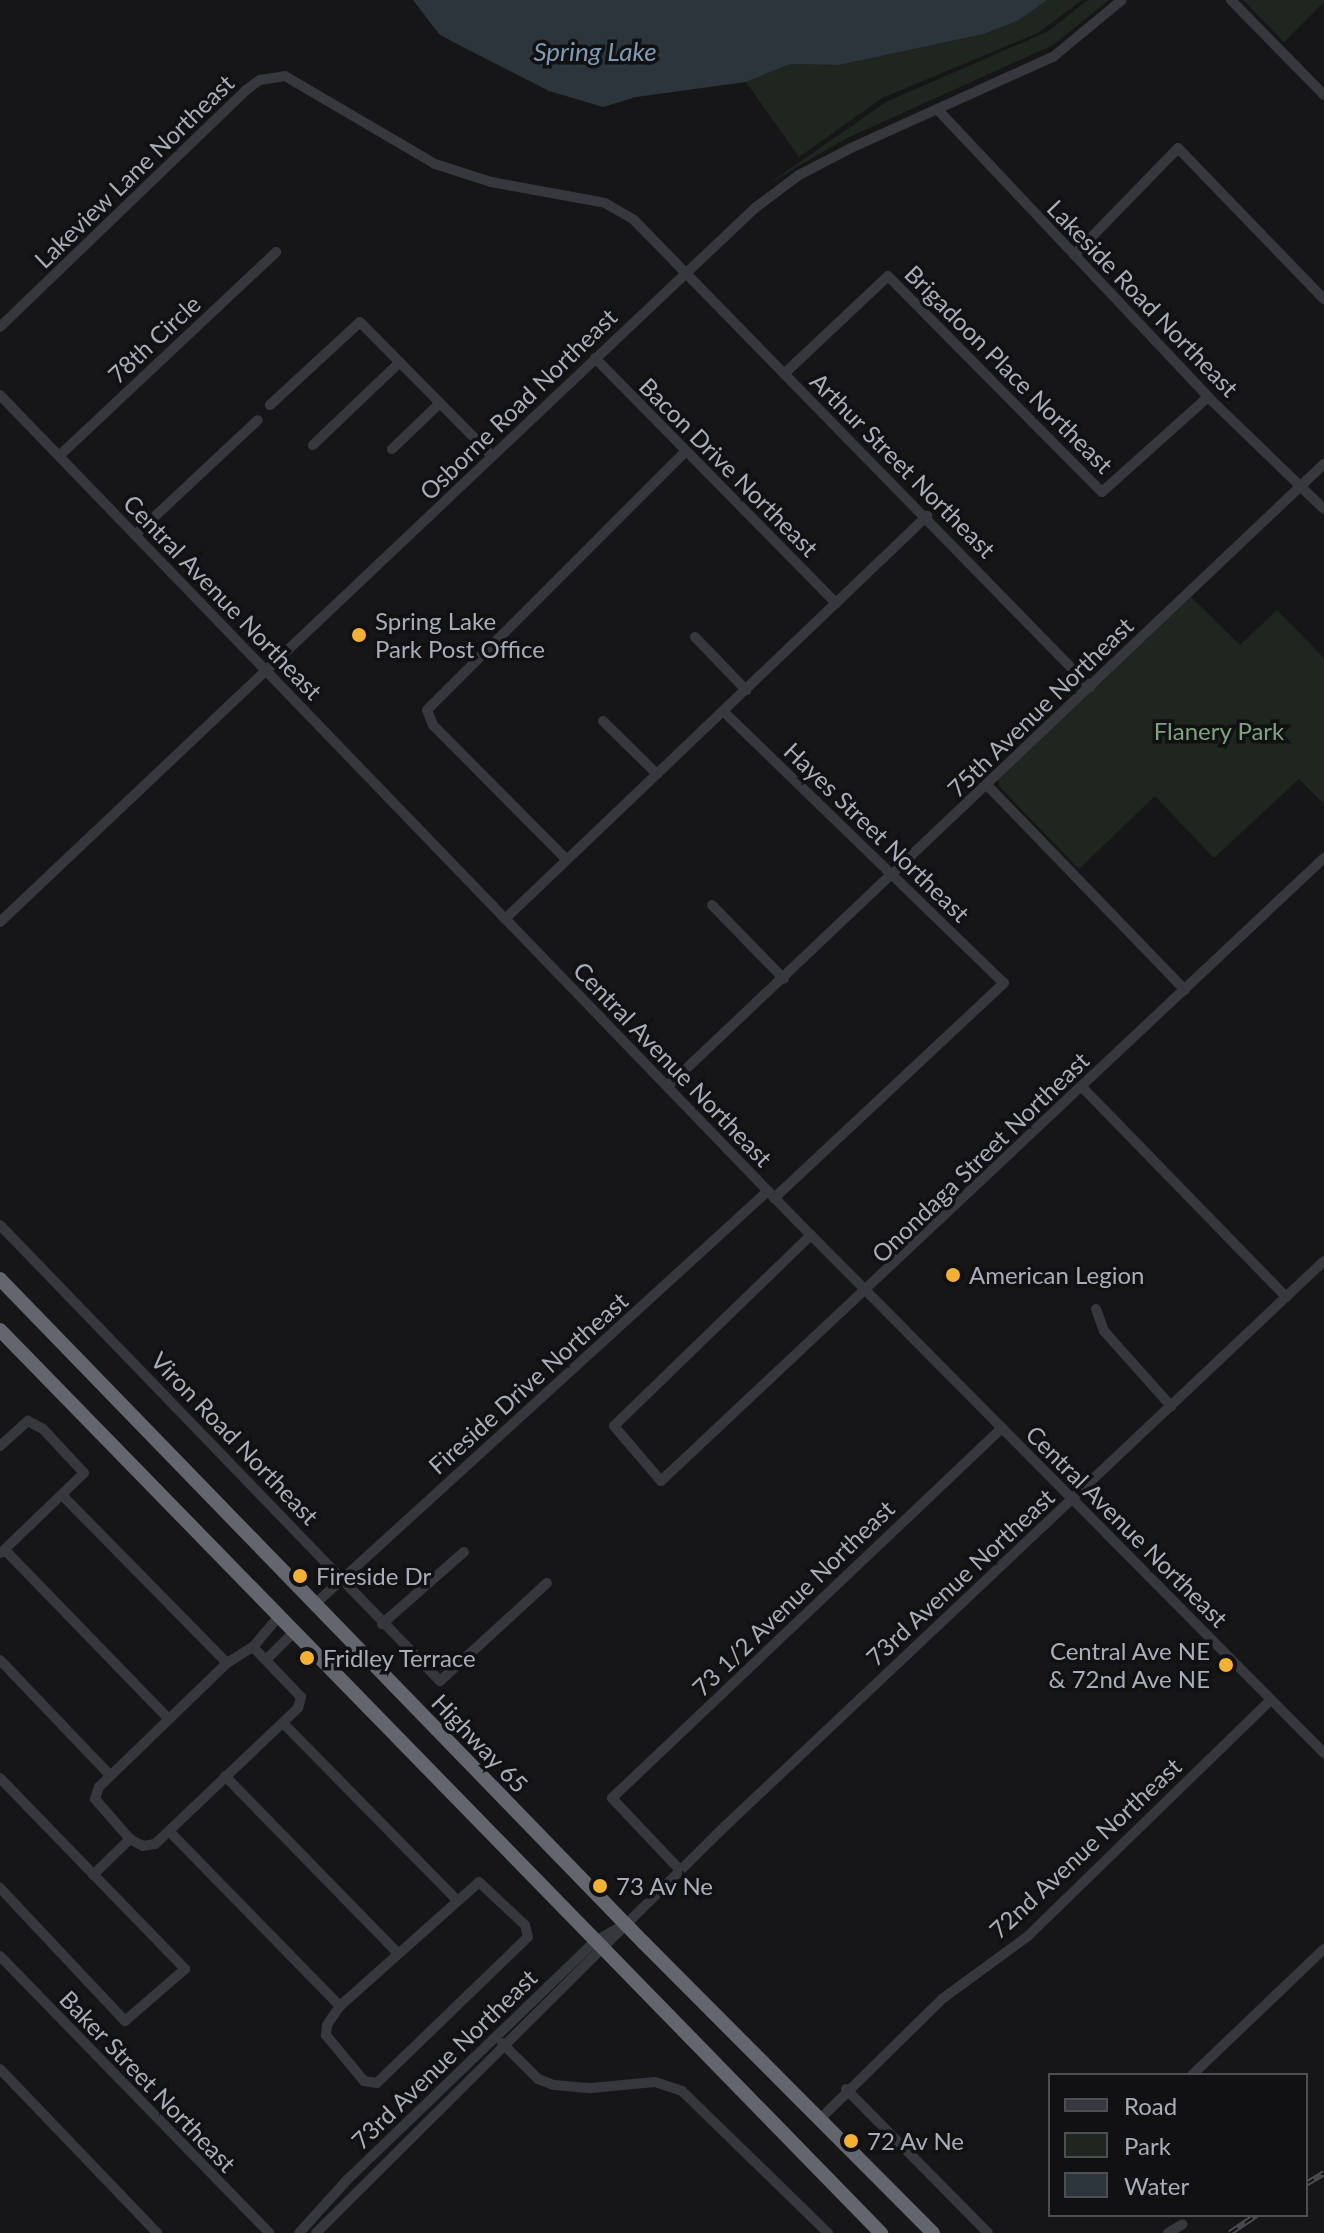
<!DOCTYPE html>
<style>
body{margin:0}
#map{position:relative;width:1324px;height:2233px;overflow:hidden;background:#161618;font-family:Lato,sans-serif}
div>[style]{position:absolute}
.green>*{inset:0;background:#1e261f}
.water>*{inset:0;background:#2c353c}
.minor>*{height:10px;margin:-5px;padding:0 5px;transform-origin:5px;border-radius:5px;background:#37383d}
.highway>*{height:14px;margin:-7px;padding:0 7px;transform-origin:7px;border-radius:7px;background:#63666e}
.rail>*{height:6px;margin-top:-3px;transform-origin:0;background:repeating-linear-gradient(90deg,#111113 0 9px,#4a4c52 0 18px);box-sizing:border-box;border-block:2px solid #4a4c52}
.dots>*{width:22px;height:22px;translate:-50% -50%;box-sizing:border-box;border:4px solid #111113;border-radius:50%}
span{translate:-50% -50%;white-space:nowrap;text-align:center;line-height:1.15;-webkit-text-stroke:7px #111113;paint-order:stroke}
.street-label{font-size:24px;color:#a8adb8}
.poi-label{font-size:24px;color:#a8adb8}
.left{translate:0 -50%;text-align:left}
.right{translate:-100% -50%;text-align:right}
.park-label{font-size:24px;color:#7fa381}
.water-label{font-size:26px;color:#7f9bb3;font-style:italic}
.legend{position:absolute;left:1048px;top:2073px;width:260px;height:144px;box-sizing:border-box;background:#111113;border:2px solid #4d4f55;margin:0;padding:10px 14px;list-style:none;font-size:24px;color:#a8adb8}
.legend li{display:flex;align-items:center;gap:16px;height:40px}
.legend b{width:40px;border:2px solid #4d4f55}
</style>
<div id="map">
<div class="green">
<i style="clip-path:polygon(1047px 0,1082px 0,1038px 33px,882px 98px,799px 157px,746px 82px,790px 64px,839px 65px,984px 34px,1019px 20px)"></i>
<i style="clip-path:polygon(1088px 0,1109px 0,1053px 45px,845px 139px,768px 184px,886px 102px,1047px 32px)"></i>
<i style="clip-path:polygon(1243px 0,1324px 0,1324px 2px,1284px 42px)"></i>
<i style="clip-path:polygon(1191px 597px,1240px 645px,1277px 610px,1324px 658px,1324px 804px,1299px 779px,1214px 858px,1155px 796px,1079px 869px,999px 786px,999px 779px)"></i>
</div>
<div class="water">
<i style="clip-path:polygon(413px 0,1047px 0,1019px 20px,984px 34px,839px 65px,790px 64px,746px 82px,636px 97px,603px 107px,549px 91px,453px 42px,439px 34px)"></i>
</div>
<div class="minor">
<i style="left:1231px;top:0;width:133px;rotate:45.6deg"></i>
<i style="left:938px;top:110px;width:394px;rotate:46.7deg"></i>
<i style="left:1208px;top:397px;width:161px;rotate:44deg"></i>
<i style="left:1074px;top:255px;width:149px;rotate:-45.8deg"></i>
<i style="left:1178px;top:148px;width:210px;rotate:46deg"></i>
<i style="left:0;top:327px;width:342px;rotate:-43.9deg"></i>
<i style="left:246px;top:90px;width:17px;rotate:-36deg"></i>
<i style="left:260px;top:80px;width:25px;rotate:-9deg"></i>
<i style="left:285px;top:76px;width:174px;rotate:30.4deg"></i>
<i style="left:435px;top:164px;width:59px;rotate:17.8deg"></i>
<i style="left:491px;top:182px;width:116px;rotate:10.4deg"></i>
<i style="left:605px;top:203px;width:34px;rotate:30deg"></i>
<i style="left:634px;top:220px;width:653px;rotate:45.68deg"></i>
<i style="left:595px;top:358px;width:344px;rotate:45.5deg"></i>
<i style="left:785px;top:373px;width:141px;rotate:-43.3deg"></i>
<i style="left:888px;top:276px;width:304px;rotate:45.3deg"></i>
<i style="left:1102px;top:492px;width:142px;rotate:-41.9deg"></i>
<i style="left:0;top:395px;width:1145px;rotate:46.03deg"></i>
<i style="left:795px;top:1219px;width:752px;rotate:45.27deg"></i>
<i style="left:270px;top:405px;width:122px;rotate:-42.7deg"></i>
<i style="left:360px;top:322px;width:188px;rotate:45.4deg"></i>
<i style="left:313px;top:445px;width:120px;rotate:-43.7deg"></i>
<i style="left:392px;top:449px;width:66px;rotate:-43.8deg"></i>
<i style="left:59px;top:456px;width:298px;rotate:-43.2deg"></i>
<i style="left:135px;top:535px;width:168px;rotate:-43.1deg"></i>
<i style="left:695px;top:637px;width:74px;rotate:46.1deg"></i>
<i style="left:723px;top:711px;width:391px;rotate:44.1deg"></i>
<i style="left:1004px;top:983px;width:315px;rotate:136.9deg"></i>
<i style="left:603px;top:721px;width:76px;rotate:44.5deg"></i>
<i style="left:987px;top:785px;width:285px;rotate:46deg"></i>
<i style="left:567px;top:860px;width:190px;rotate:-134.8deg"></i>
<i style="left:433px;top:725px;width:16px;rotate:-112deg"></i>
<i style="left:427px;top:710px;width:365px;rotate:-45deg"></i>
<i style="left:712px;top:905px;width:103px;rotate:45.8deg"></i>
<i style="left:505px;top:919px;width:584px;rotate:-43.68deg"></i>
<i style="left:0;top:922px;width:1039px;rotate:-43.4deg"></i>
<i style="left:755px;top:208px;width:55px;rotate:-36.9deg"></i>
<i style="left:799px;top:175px;width:59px;rotate:-27.4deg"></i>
<i style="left:851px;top:148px;width:222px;rotate:-24.3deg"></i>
<i style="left:1053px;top:57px;width:89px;rotate:-39.6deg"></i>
<i style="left:668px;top:1086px;width:904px;rotate:-43.48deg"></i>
<i style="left:1082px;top:1087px;width:293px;rotate:45.8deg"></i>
<i style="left:0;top:1225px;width:634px;rotate:46.02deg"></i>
<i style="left:440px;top:1681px;width:145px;rotate:-42.5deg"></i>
<i style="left:811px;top:1235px;width:274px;rotate:135.9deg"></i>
<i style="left:614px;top:1426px;width:72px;rotate:49.5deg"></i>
<i style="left:661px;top:1481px;width:910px;rotate:-43.22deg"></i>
<i style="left:1096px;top:1309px;width:23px;rotate:70deg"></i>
<i style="left:1104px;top:1331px;width:101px;rotate:48.2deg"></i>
<i style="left:0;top:1446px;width:38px;rotate:-42deg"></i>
<i style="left:28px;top:1421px;width:17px;rotate:28deg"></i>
<i style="left:43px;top:1429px;width:60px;rotate:47deg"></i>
<i style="left:84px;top:1473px;width:115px;rotate:136.1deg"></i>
<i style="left:63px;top:1496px;width:234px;rotate:45.5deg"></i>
<i style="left:5px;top:1550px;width:235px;rotate:45.9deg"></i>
<i style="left:315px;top:1604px;width:613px;rotate:-42.36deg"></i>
<i style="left:382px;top:1624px;width:109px;rotate:-41.3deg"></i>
<i style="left:253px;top:1647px;width:69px;rotate:46.2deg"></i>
<i style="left:301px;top:1697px;width:11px;rotate:105deg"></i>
<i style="left:298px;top:1708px;width:197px;rotate:136.4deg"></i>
<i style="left:155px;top:1844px;width:12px;rotate:171deg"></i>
<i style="left:143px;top:1846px;width:15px;rotate:-152deg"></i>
<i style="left:130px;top:1839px;width:53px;rotate:-131.2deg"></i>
<i style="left:95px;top:1799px;width:13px;rotate:-72deg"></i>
<i style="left:99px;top:1787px;width:178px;rotate:-44.1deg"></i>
<i style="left:227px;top:1663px;width:31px;rotate:-32deg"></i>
<i style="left:253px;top:1647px;width:39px;rotate:-50deg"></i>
<i style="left:0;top:1660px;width:159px;rotate:46.3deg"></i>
<i style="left:266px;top:1660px;width:38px;rotate:-45deg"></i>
<i style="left:283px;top:1723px;width:247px;rotate:45.5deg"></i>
<i style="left:225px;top:1776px;width:248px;rotate:45.7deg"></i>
<i style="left:0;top:1778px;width:266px;rotate:45.9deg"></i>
<i style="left:185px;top:1969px;width:79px;rotate:139.1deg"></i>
<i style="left:125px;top:2021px;width:183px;rotate:-133.2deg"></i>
<i style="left:169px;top:1831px;width:245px;rotate:45.7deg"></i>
<i style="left:680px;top:1870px;width:99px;rotate:-133.4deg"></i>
<i style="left:612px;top:1798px;width:538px;rotate:-43.49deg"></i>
<i style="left:93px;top:1875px;width:52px;rotate:-44.2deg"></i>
<i style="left:479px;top:1882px;width:63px;rotate:43.1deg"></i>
<i style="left:525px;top:1925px;width:12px;rotate:76deg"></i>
<i style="left:528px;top:1937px;width:210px;rotate:136deg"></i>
<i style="left:377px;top:2083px;width:13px;rotate:-171deg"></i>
<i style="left:364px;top:2081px;width:60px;rotate:-129.6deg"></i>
<i style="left:326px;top:2035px;width:10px;rotate:-84deg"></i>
<i style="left:327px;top:2025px;width:23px;rotate:-56deg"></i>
<i style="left:340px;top:2006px;width:186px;rotate:-41.7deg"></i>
<i style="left:0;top:1956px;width:386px;rotate:45.8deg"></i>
<i style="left:502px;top:2043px;width:51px;rotate:45deg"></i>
<i style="left:538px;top:2079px;width:17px;rotate:21deg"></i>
<i style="left:554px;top:2085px;width:37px;rotate:5deg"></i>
<i style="left:591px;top:2088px;width:64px;rotate:-5.4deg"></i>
<i style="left:655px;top:2082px;width:28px;rotate:18deg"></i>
<i style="left:682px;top:2091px;width:204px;rotate:44.2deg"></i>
<i style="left:0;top:2069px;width:227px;rotate:46.2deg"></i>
<i style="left:1192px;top:2075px;width:182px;rotate:-43.7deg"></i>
<i style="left:846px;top:2089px;width:202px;rotate:45.4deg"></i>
<i style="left:819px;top:2120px;width:173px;rotate:-44.5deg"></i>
<i style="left:942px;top:1999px;width:107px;rotate:-36.2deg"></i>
<i style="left:1028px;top:1936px;width:339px;rotate:-44.2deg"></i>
<i style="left:299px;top:2233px;width:72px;rotate:-47.8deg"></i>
<i style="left:347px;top:2180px;width:344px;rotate:-43.9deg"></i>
<i style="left:595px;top:1941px;width:26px;rotate:-29deg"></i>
<i style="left:316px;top:2233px;width:570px;rotate:-44.86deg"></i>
<i style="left:720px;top:1831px;width:830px;rotate:-43.34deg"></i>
<i style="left:1168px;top:2233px;width:17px;rotate:-31deg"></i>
</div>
<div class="highway">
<i style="left:0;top:1279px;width:924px;rotate:45.88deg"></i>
<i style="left:643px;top:1942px;width:411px;rotate:45.1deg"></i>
<i style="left:0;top:1330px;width:1262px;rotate:45.71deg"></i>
</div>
<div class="rail">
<i style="left:1306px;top:2184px;width:21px;rotate:-31deg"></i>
<i style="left:1230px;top:2233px;width:32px;rotate:-34deg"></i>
</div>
<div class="dots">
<i style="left:359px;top:635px;background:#f2b134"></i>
<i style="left:953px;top:1275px;background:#f2b134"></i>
<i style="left:300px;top:1576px;background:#f2b134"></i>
<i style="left:307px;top:1658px;background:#f2b134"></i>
<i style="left:1226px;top:1665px;background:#f2b134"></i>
<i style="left:600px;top:1886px;background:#f2b134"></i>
<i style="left:851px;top:2141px;background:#f2b134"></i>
</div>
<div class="street-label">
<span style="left:134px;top:171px;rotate:-44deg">Lakeview Lane Northeast</span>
<span style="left:1143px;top:298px;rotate:46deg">Lakeside Road Northeast</span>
<span style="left:154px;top:339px;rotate:-43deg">78th Circle</span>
<span style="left:1009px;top:369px;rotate:45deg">Brigadoon Place Northeast</span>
<span style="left:518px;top:404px;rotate:-44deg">Osborne Road Northeast</span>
<span style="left:903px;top:465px;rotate:45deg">Arthur Street Northeast</span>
<span style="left:729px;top:467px;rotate:45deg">Bacon Drive Northeast</span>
<span style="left:223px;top:597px;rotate:46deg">Central Avenue Northeast</span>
<span style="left:1040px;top:707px;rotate:-44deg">75th Avenue Northeast</span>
<span style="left:877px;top:832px;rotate:44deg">Hayes Street Northeast</span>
<span style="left:673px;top:1064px;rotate:46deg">Central Avenue Northeast</span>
<span style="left:980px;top:1157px;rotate:-44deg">Onondaga Street Northeast</span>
<span style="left:528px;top:1383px;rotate:-42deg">Fireside Drive Northeast</span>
<span style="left:235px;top:1438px;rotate:46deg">Viron Road Northeast</span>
<span style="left:1127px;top:1526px;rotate:45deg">Central Avenue Northeast</span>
<span style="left:960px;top:1577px;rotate:-43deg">73rd Avenue Northeast</span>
<span style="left:793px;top:1598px;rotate:-44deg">73 1/2 Avenue Northeast</span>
<span style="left:480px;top:1743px;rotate:46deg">Highway 65</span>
<span style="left:1085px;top:1848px;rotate:-43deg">72nd Avenue Northeast</span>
<span style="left:444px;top:2059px;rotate:-44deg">73rd Avenue Northeast</span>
<span style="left:148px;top:2081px;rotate:46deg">Baker Street Northeast</span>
</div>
<div class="poi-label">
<span class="left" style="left:375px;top:635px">Spring Lake<br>Park Post Office</span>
<span class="left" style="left:969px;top:1275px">American Legion</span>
<span class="left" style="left:316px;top:1576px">Fireside Dr</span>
<span class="right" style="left:1210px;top:1665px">Central Ave NE<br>&amp; 72nd Ave NE</span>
<span class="left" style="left:323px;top:1658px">Fridley Terrace</span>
<span class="left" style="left:616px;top:1886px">73 Av Ne</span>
<span class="left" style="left:867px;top:2141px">72 Av Ne</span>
</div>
<div class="park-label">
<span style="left:1219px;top:731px">Flanery Park</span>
</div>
<div class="water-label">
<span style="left:595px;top:52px">Spring Lake</span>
</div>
<ul class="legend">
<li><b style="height:10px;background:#37383d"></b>Road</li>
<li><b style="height:22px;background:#1e261f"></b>Park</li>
<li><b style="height:22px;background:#2c353c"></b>Water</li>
</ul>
</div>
